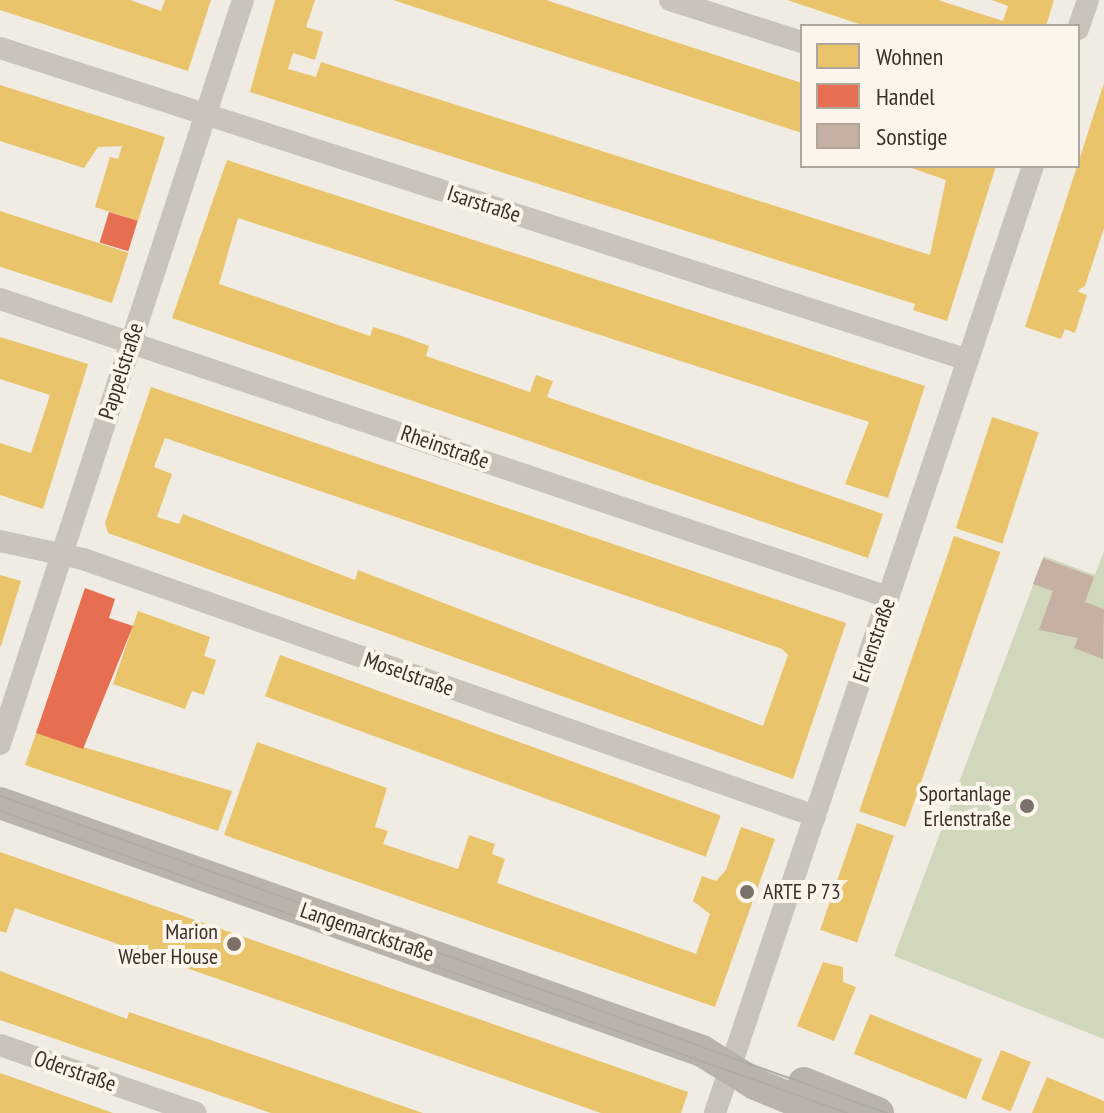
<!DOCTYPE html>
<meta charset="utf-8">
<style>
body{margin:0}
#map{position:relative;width:1104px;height:1113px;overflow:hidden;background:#f0ebe3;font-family:"PT Sans Narrow",sans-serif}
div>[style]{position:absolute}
.green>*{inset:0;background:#d0d7bc}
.homes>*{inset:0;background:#e9c46a;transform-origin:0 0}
.shops>*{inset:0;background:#e76f51;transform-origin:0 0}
.building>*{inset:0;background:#c5b0a3}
.street>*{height:22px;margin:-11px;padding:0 11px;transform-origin:11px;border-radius:11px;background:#c9c3bc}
.secondary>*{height:32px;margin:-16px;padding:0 16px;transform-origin:16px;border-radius:16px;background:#bab3ac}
.tram>*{height:2px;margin:-1px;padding:0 1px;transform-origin:1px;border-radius:1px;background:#b1aba6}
.dots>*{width:22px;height:22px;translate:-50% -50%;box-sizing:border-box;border:4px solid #fcf5eb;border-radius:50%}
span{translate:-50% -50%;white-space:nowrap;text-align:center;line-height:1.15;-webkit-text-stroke:8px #fcf5eb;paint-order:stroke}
.street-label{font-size:22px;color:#3b3029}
.poi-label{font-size:22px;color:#3b3029}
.right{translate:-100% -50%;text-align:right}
.left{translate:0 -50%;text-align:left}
.legend{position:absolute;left:800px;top:24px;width:280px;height:144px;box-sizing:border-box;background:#fcf5eb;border:2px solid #afa69d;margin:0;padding:10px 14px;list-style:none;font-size:24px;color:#3b3029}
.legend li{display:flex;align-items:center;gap:16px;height:40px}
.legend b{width:40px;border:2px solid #afa69d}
</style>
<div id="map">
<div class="green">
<i style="clip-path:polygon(1104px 551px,1104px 1039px,894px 956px,1044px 556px,1095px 575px)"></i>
</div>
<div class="homes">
<i style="clip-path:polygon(0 0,130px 0,161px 11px,165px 0,211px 0,188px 71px,0 10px)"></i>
<i style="clip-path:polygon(275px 0,315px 0,306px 27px,323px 32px,315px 60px,293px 53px,288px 69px,316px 77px,321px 62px,930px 255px,946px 180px,906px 166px,996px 166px,947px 321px,913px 310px,915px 304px,250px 92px)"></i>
<i style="clip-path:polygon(393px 0,546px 0,780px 76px,802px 83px,802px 133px)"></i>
<i style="clip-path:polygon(787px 0,938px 0,1003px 21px,1008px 6px,992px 0,1054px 0,1046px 26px,865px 26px)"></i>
<i style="clip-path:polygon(1104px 83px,1104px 228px,1085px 286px,1077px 291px,1087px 295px,1075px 333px,1065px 329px,1061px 339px,1025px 327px)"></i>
<i style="clip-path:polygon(0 85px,165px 137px,138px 221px,95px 207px,110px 157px,118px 159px,122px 146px,98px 147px,84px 168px,0 141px)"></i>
<i style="clip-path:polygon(227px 160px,925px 386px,888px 498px,845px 484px,869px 422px,238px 218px,219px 284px,370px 336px,373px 327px,399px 335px,429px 346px,426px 356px,530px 392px,536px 375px,553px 381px,547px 397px,883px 514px,868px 558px,172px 318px)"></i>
<i style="left:0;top:211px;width:135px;height:53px;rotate:18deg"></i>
<i style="clip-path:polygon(0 337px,88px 364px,43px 509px,0 495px,0 443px,31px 453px,50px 395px,0 379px)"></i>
<i style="clip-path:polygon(evenodd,151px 387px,846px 623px,793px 779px,108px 533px,105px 523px,151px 387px,165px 438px,782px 649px,788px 655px,763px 726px,358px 570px,355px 580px,183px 514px,179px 524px,157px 517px,172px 474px,154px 467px,165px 438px)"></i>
<i style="left:992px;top:417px;width:49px;height:117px;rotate:18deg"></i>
<i style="left:954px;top:536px;width:49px;height:291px;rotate:19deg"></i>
<i style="clip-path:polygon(0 575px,21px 581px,1px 646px,0 646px)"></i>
<i style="clip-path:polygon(138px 611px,210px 637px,204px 656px,216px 660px,204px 695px,192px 691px,185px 709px,113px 684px)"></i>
<i style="left:280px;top:655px;width:469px;height:44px;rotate:20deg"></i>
<i style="clip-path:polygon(36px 733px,232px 791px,218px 831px,25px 765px)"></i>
<i style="clip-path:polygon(257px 742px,387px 788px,375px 827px,388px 831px,383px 844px,458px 869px,469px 835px,495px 844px,492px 854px,505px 859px,497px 883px,696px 954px,710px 914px,693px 901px,702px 876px,716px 881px,726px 870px,741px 827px,775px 839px,715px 1007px,224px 835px)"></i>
<i style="left:857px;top:823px;width:39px;height:113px;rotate:19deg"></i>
<i style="clip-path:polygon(0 852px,688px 1092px,681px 1113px,601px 1113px,15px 908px,6px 933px,0 931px)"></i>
<i style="clip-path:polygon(823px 962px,843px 967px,843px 982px,856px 987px,834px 1041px,797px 1026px)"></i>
<i style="clip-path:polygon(0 971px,127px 1019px,129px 1012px,423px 1113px,271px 1113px,0 1020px)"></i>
<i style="left:870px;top:1014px;width:121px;height:43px;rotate:22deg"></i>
<i style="left:1001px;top:1050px;width:32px;height:53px;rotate:22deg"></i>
<i style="clip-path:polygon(0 1073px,43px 1088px,113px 1113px,0 1113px)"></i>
<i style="clip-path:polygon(1047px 1077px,1104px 1101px,1104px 1113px,1032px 1113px)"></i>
</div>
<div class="shops">
<i style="left:109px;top:212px;width:30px;height:32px;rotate:17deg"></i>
<i style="clip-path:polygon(85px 588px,115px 599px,109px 618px,133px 626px,83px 749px,36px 733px)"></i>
</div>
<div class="building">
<i style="clip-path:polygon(1043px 558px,1094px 577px,1085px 602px,1104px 609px,1103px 659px,1074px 648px,1078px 638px,1039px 630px,1053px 591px,1033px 584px)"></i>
</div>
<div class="street">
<i style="left:670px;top:0;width:139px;rotate:17.7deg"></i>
<i style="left:1078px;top:29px;width:31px;rotate:-71deg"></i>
<i style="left:0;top:48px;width:1017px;rotate:17.86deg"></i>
<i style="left:0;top:299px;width:937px;rotate:18.55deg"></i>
<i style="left:0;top:541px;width:85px;rotate:12.2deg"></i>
<i style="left:83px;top:559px;width:776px;rotate:19.35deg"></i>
<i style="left:0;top:744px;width:783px;rotate:-71.91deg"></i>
<i style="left:0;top:1045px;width:207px;rotate:19.1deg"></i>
<i style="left:715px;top:1113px;width:999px;rotate:-71.44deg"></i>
</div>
<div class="secondary">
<i style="left:0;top:803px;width:745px;rotate:19.46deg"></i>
<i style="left:702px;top:1051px;width:62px;rotate:31.9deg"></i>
<i style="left:755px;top:1084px;width:77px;rotate:22.2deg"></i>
<i style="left:804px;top:1083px;width:80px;rotate:22.1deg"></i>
</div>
<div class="tram">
<i style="left:0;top:796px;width:942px;rotate:19.67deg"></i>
<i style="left:0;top:811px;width:899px;rotate:19.62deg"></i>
</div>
<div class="dots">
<i style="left:1027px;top:806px;background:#7a716a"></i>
<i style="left:747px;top:892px;background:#7a716a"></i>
<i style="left:234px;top:944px;background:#7a716a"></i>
</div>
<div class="street-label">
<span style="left:484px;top:204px;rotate:18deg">Isarstraße</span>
<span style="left:121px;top:371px;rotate:-72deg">Pappelstraße</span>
<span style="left:445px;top:447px;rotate:19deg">Rheinstraße</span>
<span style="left:874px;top:640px;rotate:-71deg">Erlenstraße</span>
<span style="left:409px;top:674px;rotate:19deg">Moselstraße</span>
<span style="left:367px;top:932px;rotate:19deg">Langemarckstraße</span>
<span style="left:75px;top:1071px;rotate:19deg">Oderstraße</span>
</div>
<div class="poi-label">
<span class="right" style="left:1011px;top:806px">Sportanlage<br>Erlenstraße</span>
<span class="left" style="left:763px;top:892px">ARTE P 73</span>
<span class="right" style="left:218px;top:944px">Marion<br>Weber House</span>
</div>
<ul class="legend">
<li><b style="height:22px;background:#e9c46a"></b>Wohnen</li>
<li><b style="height:22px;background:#e76f51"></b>Handel</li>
<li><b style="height:22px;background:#c5b0a3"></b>Sonstige</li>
</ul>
</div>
